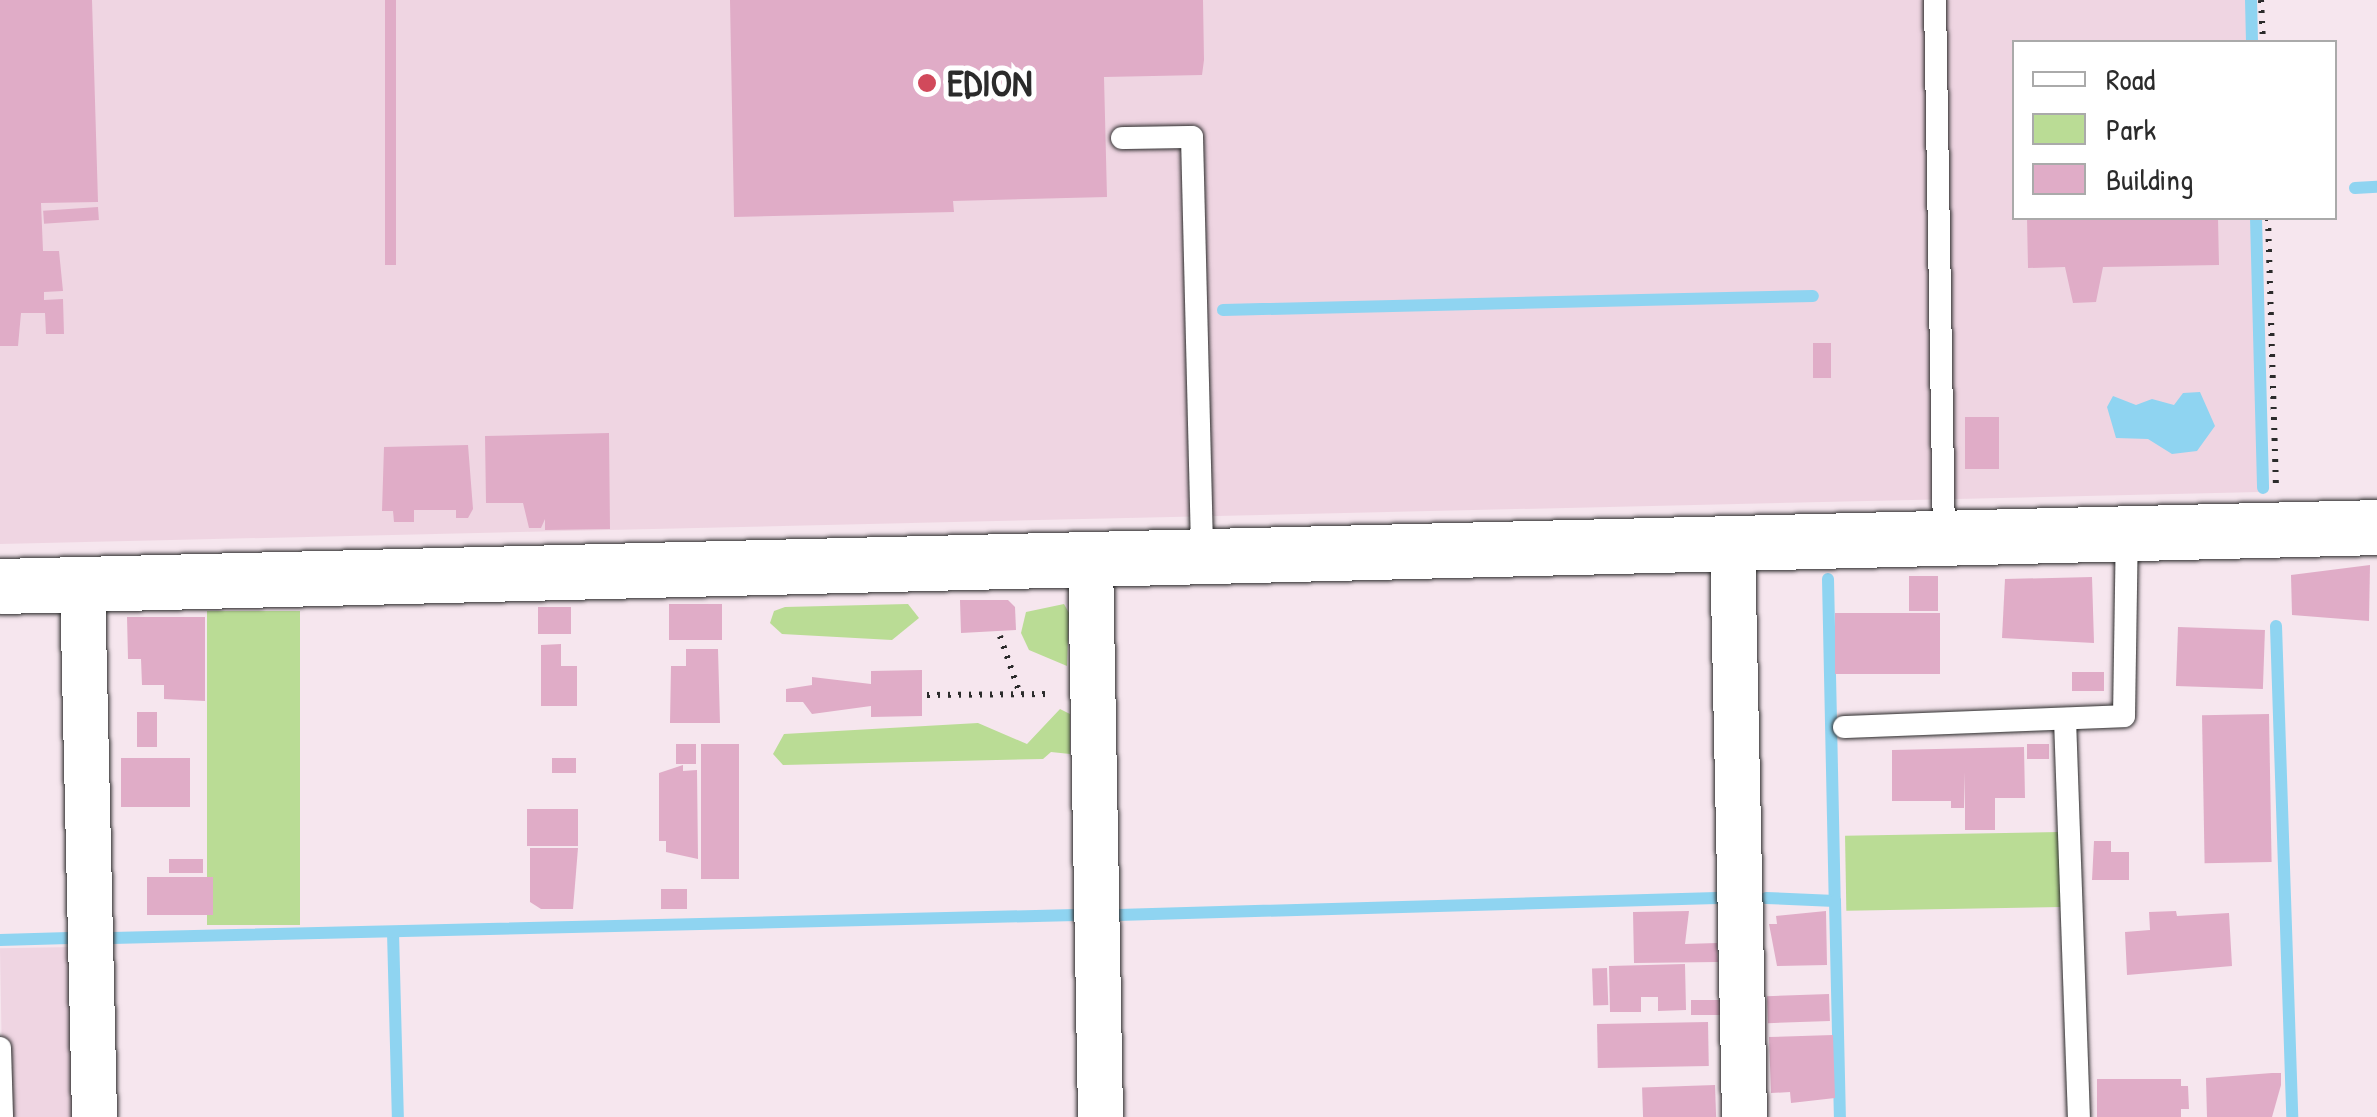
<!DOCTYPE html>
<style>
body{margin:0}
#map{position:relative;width:2377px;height:1117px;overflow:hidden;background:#f6e6ee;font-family:"Patrick Hand",sans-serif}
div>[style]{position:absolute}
.built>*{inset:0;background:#efd5e2;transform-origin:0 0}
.green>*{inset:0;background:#badc95;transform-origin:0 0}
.water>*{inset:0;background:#8fd4f1}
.stream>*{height:12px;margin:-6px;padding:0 6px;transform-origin:6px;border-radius:6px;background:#8fd4f1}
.building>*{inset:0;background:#e0acc7;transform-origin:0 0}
.path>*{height:6px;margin-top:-3px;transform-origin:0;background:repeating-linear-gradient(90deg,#2b2b2b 0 2.5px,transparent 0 10.5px)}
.roads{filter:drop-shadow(0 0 2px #2b2b2b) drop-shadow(0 0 2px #2b2b2b)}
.service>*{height:22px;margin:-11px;padding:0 11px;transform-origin:11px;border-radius:11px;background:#fff}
.minor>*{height:45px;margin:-22.5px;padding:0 22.5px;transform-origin:22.5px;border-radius:22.5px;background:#fff}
.tertiary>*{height:55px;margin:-27.5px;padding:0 27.5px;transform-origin:27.5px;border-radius:27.5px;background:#fff}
.dots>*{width:28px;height:28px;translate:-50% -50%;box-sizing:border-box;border:5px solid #fff;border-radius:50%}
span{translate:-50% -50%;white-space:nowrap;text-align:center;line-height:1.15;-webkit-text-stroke:10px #fff;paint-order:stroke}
.poi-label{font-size:38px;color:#2b2b2b;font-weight:700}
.left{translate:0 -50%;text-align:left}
.legend{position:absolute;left:2012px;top:40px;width:325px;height:180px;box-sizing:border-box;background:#fff;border:2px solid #aaa;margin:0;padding:12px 18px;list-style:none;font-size:30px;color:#2b2b2b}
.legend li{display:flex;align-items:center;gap:20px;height:50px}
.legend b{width:50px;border:2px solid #aaa}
</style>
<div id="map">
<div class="built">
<i style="clip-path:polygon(0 0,2248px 0,2249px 42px,2014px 42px,2014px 218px,2253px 218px,2259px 492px,0 544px)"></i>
<i style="left:75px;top:947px;width:170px;height:75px;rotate:89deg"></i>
</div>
<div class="green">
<i style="clip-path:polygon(908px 604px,919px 618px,892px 640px,782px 634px,770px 623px,774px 611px,785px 607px)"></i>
<i style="clip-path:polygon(1064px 604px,1069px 613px,1067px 666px,1029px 650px,1021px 633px,1026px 612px)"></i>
<i style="left:300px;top:611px;width:314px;height:93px;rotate:90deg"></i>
<i style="clip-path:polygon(1060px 709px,1070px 714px,1070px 754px,1051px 752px,1043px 759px,783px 765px,773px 754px,784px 734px,978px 723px,1027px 744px)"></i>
<i style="left:2060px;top:832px;width:75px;height:215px;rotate:89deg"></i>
</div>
<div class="water">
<i style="clip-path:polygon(2200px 392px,2215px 426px,2197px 451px,2172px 454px,2148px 439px,2116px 438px,2107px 407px,2113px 396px,2136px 405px,2152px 399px,2174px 405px,2183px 393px)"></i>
</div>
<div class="stream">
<i style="left:2251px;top:0;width:42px;rotate:88.6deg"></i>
<i style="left:2355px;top:188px;width:22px;rotate:-3deg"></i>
<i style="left:2256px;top:218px;width:270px;rotate:88.5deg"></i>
<i style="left:1223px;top:310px;width:590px;rotate:-1.36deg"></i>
<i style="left:1828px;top:579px;width:322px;rotate:88.8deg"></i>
<i style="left:2276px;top:626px;width:491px;rotate:88.1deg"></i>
<i style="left:1766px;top:898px;width:69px;rotate:2.5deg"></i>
<i style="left:1835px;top:901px;width:216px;rotate:88.7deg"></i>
<i style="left:1118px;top:915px;width:599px;rotate:-1.63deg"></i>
<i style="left:393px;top:932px;width:185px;rotate:88.5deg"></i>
<i style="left:112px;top:938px;width:964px;rotate:-1.37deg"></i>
<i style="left:0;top:940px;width:69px;rotate:-1.7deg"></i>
</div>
<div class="building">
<i style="clip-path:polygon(0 0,92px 0,98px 202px,41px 203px,43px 251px,59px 251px,63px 291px,44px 292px,44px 300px,63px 299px,64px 334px,46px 334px,45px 313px,21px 313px,18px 346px,0 346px)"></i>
<i style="left:385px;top:0;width:11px;height:265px"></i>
<i style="clip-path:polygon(730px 0,1203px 0,1204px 60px,1202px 75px,1104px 77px,1107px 197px,953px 201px,954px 212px,734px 217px)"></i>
<i style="left:98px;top:207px;width:13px;height:55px;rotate:86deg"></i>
<i style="clip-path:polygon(2027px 218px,2218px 218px,2219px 265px,2103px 267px,2096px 302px,2073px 303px,2065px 267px,2028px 268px)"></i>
<i style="left:1813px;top:343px;width:18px;height:35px"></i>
<i style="left:1965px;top:417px;width:34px;height:52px"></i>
<i style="clip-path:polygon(609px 433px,610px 529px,545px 530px,545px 519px,541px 528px,529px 528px,523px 503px,486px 503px,485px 436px)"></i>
<i style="clip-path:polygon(468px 445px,473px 509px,468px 518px,456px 518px,456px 510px,414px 510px,414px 522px,394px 522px,393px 511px,382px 511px,384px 447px)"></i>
<i style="clip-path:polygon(2370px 565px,2369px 621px,2292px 615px,2291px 575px)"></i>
<i style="left:1938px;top:576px;width:35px;height:29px;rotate:90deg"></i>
<i style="clip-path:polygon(2092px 577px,2094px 643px,2002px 638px,2005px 579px)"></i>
<i style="clip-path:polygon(960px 600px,1008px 600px,1015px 607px,1016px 630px,961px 633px)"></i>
<i style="left:722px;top:604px;width:36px;height:53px;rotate:90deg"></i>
<i style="left:538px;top:607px;width:33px;height:27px"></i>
<i style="left:1835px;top:613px;width:105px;height:61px"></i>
<i style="clip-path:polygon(127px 617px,205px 617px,205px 701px,164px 699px,164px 685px,142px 685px,141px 659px,128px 659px)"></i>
<i style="left:2178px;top:627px;width:87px;height:59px;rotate:2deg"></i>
<i style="clip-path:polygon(561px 644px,561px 666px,577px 666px,577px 706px,541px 706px,541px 645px)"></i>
<i style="clip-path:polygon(686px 649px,718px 649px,720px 723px,670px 723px,671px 666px,686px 666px)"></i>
<i style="clip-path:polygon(922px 670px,922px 716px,871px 717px,871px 706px,812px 714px,803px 702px,786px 702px,786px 689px,812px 685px,812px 677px,871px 684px,871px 671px)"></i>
<i style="left:2072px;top:672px;width:32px;height:19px"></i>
<i style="left:137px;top:712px;width:20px;height:35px"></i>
<i style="left:2269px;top:714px;width:148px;height:67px;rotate:89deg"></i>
<i style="left:676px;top:744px;width:20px;height:20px"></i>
<i style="left:739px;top:744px;width:135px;height:38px;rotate:90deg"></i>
<i style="left:2027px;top:744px;width:22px;height:15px"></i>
<i style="clip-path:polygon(2024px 747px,2025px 798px,1995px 798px,1995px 830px,1965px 830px,1965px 772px,1964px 808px,1951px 808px,1951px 801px,1892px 801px,1892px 750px)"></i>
<i style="left:190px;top:758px;width:49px;height:69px;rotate:90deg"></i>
<i style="left:576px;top:758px;width:15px;height:24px;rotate:90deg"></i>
<i style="clip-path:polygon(683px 765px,683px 771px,697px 770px,698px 859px,666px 852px,666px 841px,659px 841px,659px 773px)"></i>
<i style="left:578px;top:809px;width:37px;height:51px;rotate:90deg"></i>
<i style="clip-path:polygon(2094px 841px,2111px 841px,2111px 852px,2129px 852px,2129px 880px,2092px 880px)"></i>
<i style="clip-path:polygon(530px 848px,578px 848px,573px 909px,541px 909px,530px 902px)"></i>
<i style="left:203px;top:859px;width:14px;height:34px;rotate:90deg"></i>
<i style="left:213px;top:877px;width:38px;height:66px;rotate:90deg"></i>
<i style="left:661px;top:889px;width:26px;height:20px"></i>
<i style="clip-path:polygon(1689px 911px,1685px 944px,1717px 943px,1718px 962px,1634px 963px,1633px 912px)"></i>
<i style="clip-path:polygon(1826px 911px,1827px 965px,1777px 966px,1769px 924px,1777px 924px,1776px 916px)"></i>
<i style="clip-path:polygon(2176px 911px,2177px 916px,2229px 913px,2232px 966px,2127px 975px,2125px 932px,2150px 930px,2149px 912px)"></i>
<i style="clip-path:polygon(1685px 964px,1686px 1010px,1658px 1011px,1658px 997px,1641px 997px,1641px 1012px,1610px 1012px,1609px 966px)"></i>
<i style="left:1607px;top:968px;width:37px;height:15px;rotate:88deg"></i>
<i style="left:1829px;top:994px;width:27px;height:62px;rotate:88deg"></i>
<i style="left:1720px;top:1000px;width:15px;height:29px;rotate:90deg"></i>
<i style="left:1708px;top:1022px;width:44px;height:111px;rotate:89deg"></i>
<i style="clip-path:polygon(1833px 1035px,1835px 1098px,1791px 1103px,1790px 1092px,1771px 1093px,1769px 1037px)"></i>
<i style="clip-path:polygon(2272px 1073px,2281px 1073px,2281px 1085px,2272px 1117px,2207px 1117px,2206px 1078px)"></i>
<i style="clip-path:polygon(2097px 1079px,2181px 1079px,2181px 1086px,2188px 1086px,2189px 1109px,2181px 1109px,2181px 1117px,2097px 1117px)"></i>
<i style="left:1715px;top:1085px;width:32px;height:73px;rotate:88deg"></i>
</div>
<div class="path">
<i style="left:2261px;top:0;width:42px;rotate:87.3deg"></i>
<i style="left:2268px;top:218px;width:268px;rotate:88.3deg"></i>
<i style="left:1000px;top:636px;width:61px;rotate:71deg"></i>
<i style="left:927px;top:695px;width:124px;rotate:-0.5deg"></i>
</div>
<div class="roads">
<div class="service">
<i style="left:1935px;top:0;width:537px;rotate:89.04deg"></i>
<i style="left:1122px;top:138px;width:70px;rotate:-0.8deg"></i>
<i style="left:1192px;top:137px;width:419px;rotate:88.6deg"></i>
<i style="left:2065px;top:719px;width:398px;rotate:88deg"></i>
<i style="left:1844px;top:727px;width:280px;rotate:-2.2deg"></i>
<i style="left:2124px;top:716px;width:183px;rotate:-89.1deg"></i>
<i style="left:0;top:1048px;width:69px;rotate:88.3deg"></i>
</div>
<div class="minor">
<i style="left:1732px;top:543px;width:574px;rotate:88.8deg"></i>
<i style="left:1090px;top:559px;width:558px;rotate:88.97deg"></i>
<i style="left:82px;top:583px;width:534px;rotate:88.71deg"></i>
</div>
<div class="tertiary">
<i style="left:0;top:586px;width:2378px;rotate:-1.42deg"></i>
</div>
</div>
<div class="dots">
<i style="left:927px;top:83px;background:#d1495b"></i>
</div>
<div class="poi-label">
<span class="left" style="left:947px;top:83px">EDION</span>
</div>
<ul class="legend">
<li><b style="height:12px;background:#fff"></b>Road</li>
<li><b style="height:28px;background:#badc95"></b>Park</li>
<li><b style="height:28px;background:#e0acc7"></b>Building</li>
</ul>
</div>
